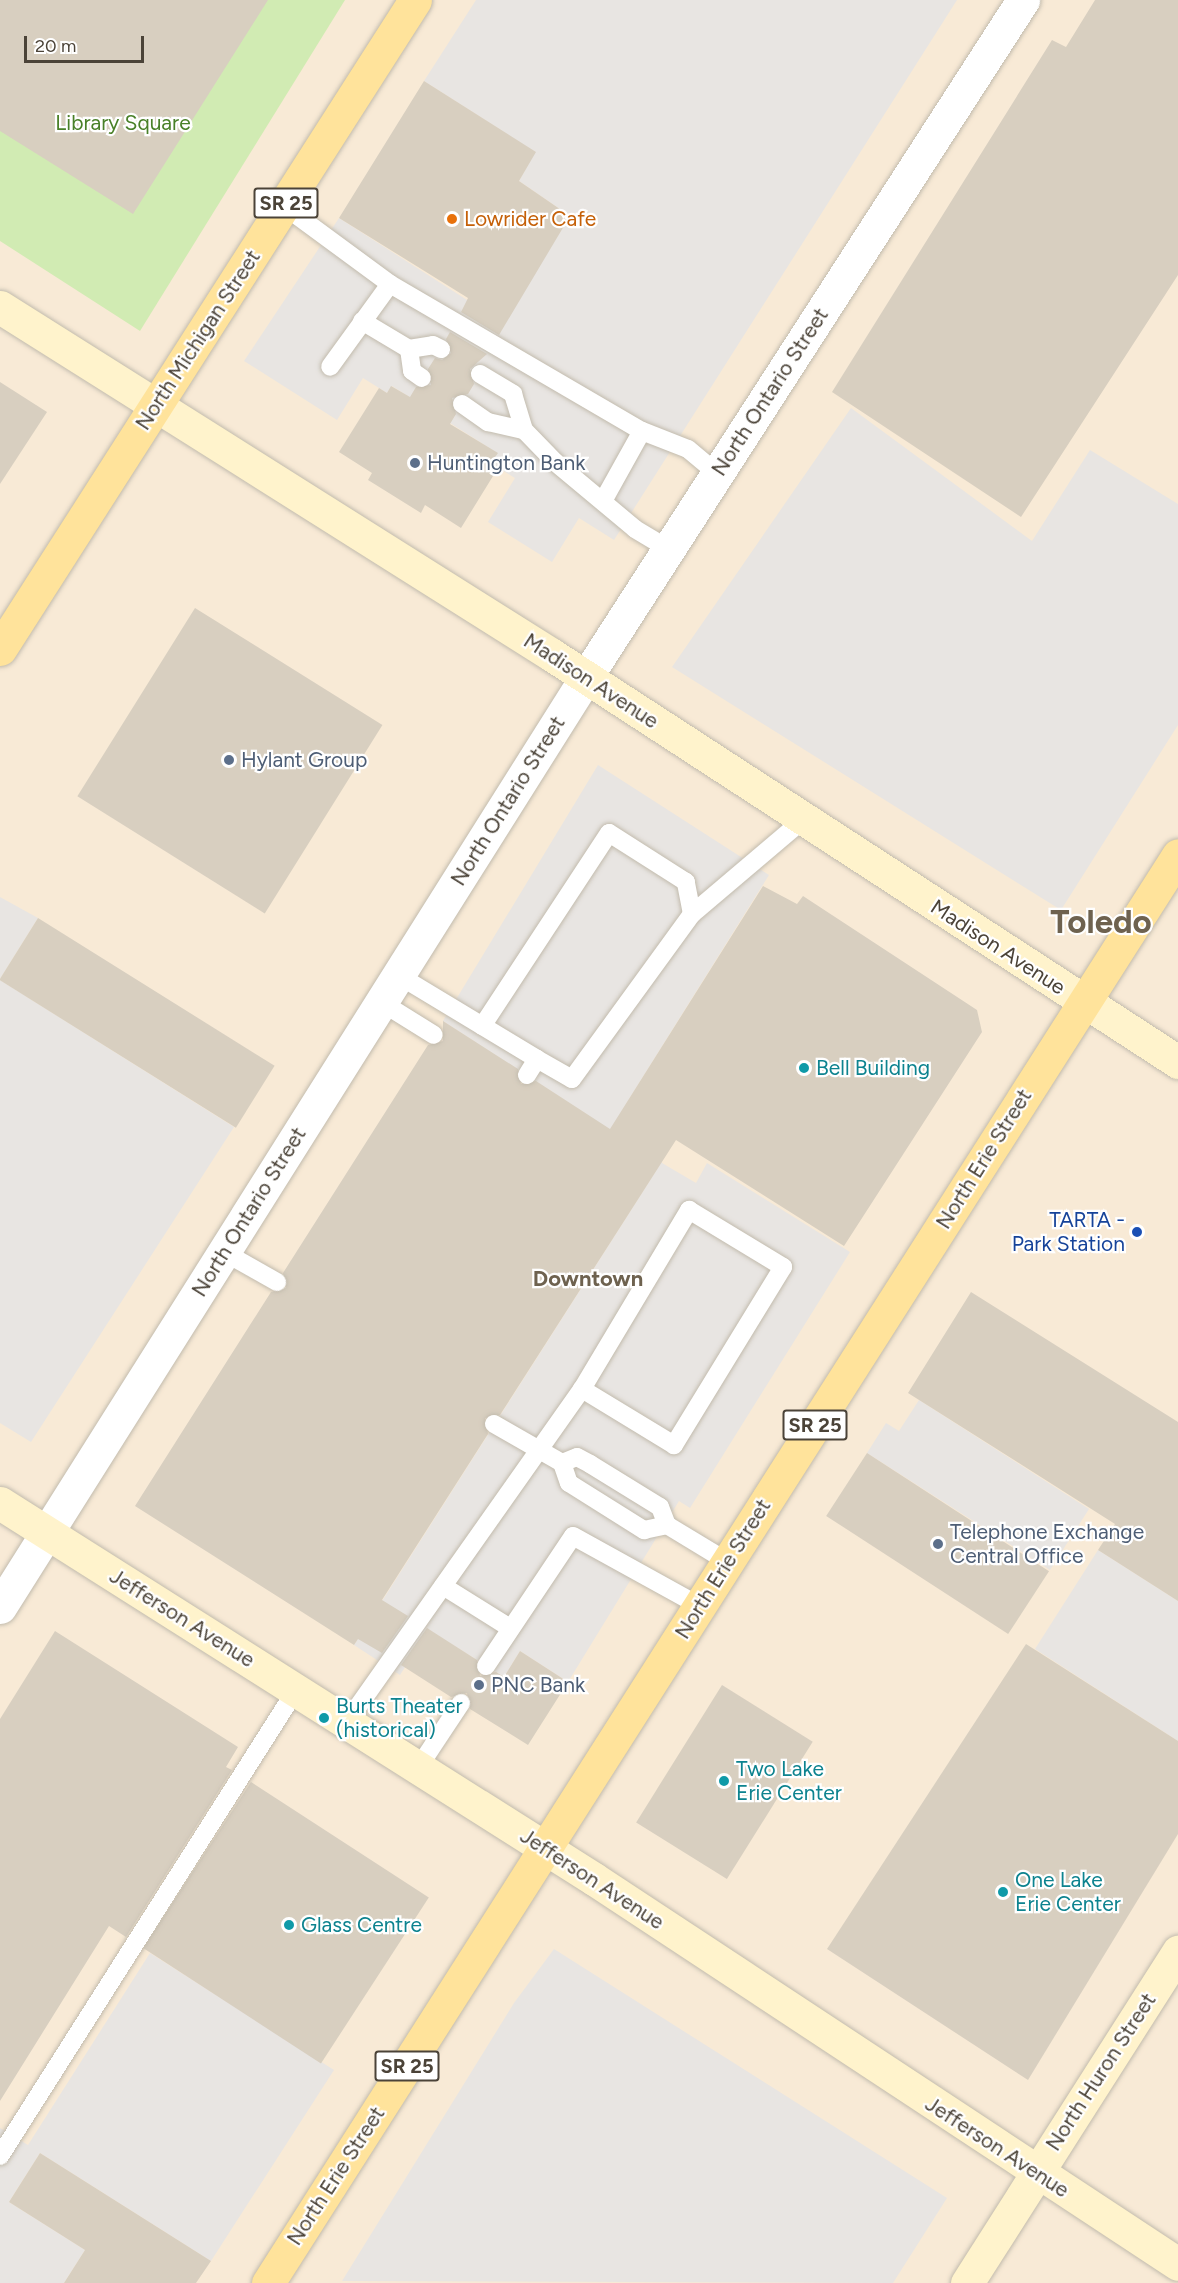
<!DOCTYPE html>
<style>
body{margin:0}
#map{position:relative;width:1178px;height:2283px;overflow:hidden;background:#f6f3eb;font-family:Figtree,sans-serif}
div>[style]{position:absolute}
.commercial>*{inset:0;background:#f8ead6;transform-origin:0 0}
.green>*{inset:0;background:#d1ebb3}
.parking>*{inset:0;background:#e8e5e2}
.building>*{inset:0;background:#d8cfc0;transform-origin:0 0}
.roads{filter:drop-shadow(0 0 2px #c2bbad) drop-shadow(0 0 2px #c2bbad)}
.lane>*{height:18px;margin:-9px;padding:0 9px;transform-origin:9px;border-radius:9px;background:#fff}
.street>*{height:33px;margin:-16.5px;padding:0 16.5px;transform-origin:16.5px;border-radius:16.5px;background:#fff}
.secondary>*{height:33px;margin:-16.5px;padding:0 16.5px;transform-origin:16.5px;border-radius:16.5px;background:#fff3cc}
.primary>*{height:33px;margin:-16.5px;padding:0 16.5px;transform-origin:16.5px;border-radius:16.5px;background:#ffe39b}
.dots>*{width:16px;height:16px;translate:-50% -50%;box-sizing:border-box;border:3px solid #fff;border-radius:50%}
span{translate:-50% -50%;white-space:nowrap;text-align:center;line-height:1.15;-webkit-text-stroke:4.5px #fff;paint-order:stroke}
.shield-label span{padding:2px 4px;background:#fff;border:2px solid;border-radius:4px;-webkit-text-stroke-width:0}
.shield-label{font-size:20px;color:#4b4338;font-weight:700}
.park-label{font-size:21px;color:#498028}
.food-label{font-size:21px;color:#c56008}
.left{translate:0 -50%;text-align:left}
.street-label{font-size:21px;color:#4b4338}
.service-label{font-size:21px;color:#4e5e75}
.culture-label{font-size:21px;color:#0d838f}
.transit-label{font-size:21px;color:#164399}
.right{translate:-100% -50%;text-align:right}
.neighbourhood-label{font-size:22px;color:#6e624f;font-weight:700}
.town-label{font-size:33px;color:#6e624f;font-weight:700}
.scale{position:absolute;left:24px;top:36px;width:120px;height:27px;box-sizing:border-box;border:3px solid #4b4338;border-top:0;padding-left:8px;font-size:18px;line-height:21px;white-space:nowrap;color:#4b4338;-webkit-text-stroke:4px #fff;paint-order:stroke}
</style>
<div id="map">
<div class="commercial">
<i style="left:0;top:0;width:1178px;height:2283px"></i>
</div>
<div class="green">
<i style="clip-path:polygon(0 0,345px 0,140px 331px,0 241px)"></i>
</div>
<div class="parking">
<i style="clip-path:polygon(476px 0,957px 0,614px 540px,579px 518px,552px 562px,488px 522px,515px 478px,491px 463px,497px 453px,392px 386px,387px 393px,363px 378px,337px 420px,244px 361px,339px 218px,503px 323px,570px 216px,519px 181px,535px 152px,424px 81px)"></i>
<i style="clip-path:polygon(851px 408px,1032px 541px,1090px 450px,1178px 504px,1178px 725px,1061px 910px,672px 667px)"></i>
<i style="clip-path:polygon(598px 765px,769px 875px,626px 1104px,662px 1163px,696px 1183px,707px 1163px,850px 1252px,690px 1508px,679px 1501px,568px 1682px,520px 1651px,504px 1677px,429px 1630px,400px 1675px,354px 1645px,661px 1163px,443px 1021px)"></i>
<i style="clip-path:polygon(0 897px,38px 918px,0 979px)"></i>
<i style="clip-path:polygon(0 980px,234px 1127px,31px 1442px,0 1423px)"></i>
<i style="clip-path:polygon(919px 1400px,1089px 1509px,1050px 1570px,867px 1453px,886px 1423px,899px 1431px)"></i>
<i style="clip-path:polygon(1098px 1550px,1178px 1601px,1178px 1741px,1035px 1649px)"></i>
<i style="clip-path:polygon(554px 1949px,947px 2198px,893px 2283px,342px 2281px,514px 2003px)"></i>
<i style="clip-path:polygon(150px 1953px,334px 2070px,211px 2261px,40px 2153px,9px 2202px,85px 2250px,64px 2283px,0 2283px,0 2128px,28px 2145px)"></i>
</div>
<div class="building">
<i style="clip-path:polygon(0 0,268px 0,133px 214px,0 131px)"></i>
<i style="clip-path:polygon(1095px 0,1178px 0,1178px 275px,1021px 517px,832px 392px,1052px 40px,1066px 47px)"></i>
<i style="clip-path:polygon(424px 81px,536px 152px,519px 181px,570px 216px,499px 335px,461px 312px,468px 298px,339px 218px)"></i>
<i style="clip-path:polygon(450px 332px,487px 354px,470px 369px,474px 384px,468px 394px,452px 398px,456px 414px,450px 424px,498px 453px,491px 463px,498px 468px,461px 528px,425px 505px,421px 513px,368px 480px,372px 473px,339px 452px,379px 388px,387px 393px,391px 386px,410px 397px,416px 387px,431px 385px,428px 369px,435px 358px,442px 360px,451px 353px,446px 339px)"></i>
<i style="clip-path:polygon(0 382px,47px 412px,0 484px)"></i>
<i style="left:195px;top:608px;width:221px;height:222px;rotate:32deg"></i>
<i style="clip-path:polygon(763px 886px,797px 904px,803px 896px,977px 1010px,982px 1032px,844px 1246px,676px 1140px,500px 1415px,485px 1418px,488px 1434px,382px 1600px,408px 1616px,382px 1653px,358px 1639px,354px 1645px,135px 1506px,271px 1292px,286px 1288px,283px 1273px,428px 1045px,443px 1041px,443px 1021px,518px 1069px,521px 1084px,536px 1081px,610px 1129px)"></i>
<i style="left:38px;top:918px;width:279px;height:73px;rotate:32deg"></i>
<i style="clip-path:polygon(971px 1292px,1178px 1422px,1178px 1601px,1098px 1550px,1115px 1524px,908px 1393px)"></i>
<i style="left:867px;top:1453px;width:217px;height:75px;rotate:33deg"></i>
<i style="clip-path:polygon(427px 1628px,477px 1660px,480px 1676px,496px 1672px,504px 1677px,520px 1651px,568px 1682px,528px 1745px,470px 1709px,467px 1693px,451px 1697px,401px 1665px)"></i>
<i style="clip-path:polygon(55px 1631px,238px 1747px,226px 1767px,232px 1770px,126px 1937px,109px 1926px,0 2101px,0 1719px)"></i>
<i style="clip-path:polygon(1026px 1644px,1178px 1741px,1178px 1834px,1028px 2080px,827px 1949px)"></i>
<i style="left:722px;top:1685px;width:107px;height:162px;rotate:32deg"></i>
<i style="left:251px;top:1782px;width:212px;height:198px;rotate:33deg"></i>
<i style="clip-path:polygon(40px 2153px,211px 2261px,196px 2283px,64px 2283px,85px 2250px,9px 2202px)"></i>
</div>
<div class="roads">
<div class="lane">
<i style="left:284px;top:206px;width:132px;rotate:36.3deg"></i>
<i style="left:390px;top:284px;width:102px;rotate:125.9deg"></i>
<i style="left:390px;top:284px;width:292px;rotate:30.3deg"></i>
<i style="left:642px;top:431px;width:49px;rotate:21.4deg"></i>
<i style="left:688px;top:449px;width:38px;rotate:40deg"></i>
<i style="left:362px;top:321px;width:55px;rotate:30.8deg"></i>
<i style="left:409px;top:349px;width:24px;rotate:-9deg"></i>
<i style="left:433px;top:345px;width:9px;rotate:27deg"></i>
<i style="left:409px;top:349px;width:22px;rotate:82deg"></i>
<i style="left:412px;top:371px;width:12px;rotate:35deg"></i>
<i style="left:480px;top:374px;width:39px;rotate:31deg"></i>
<i style="left:513px;top:394px;width:38px;rotate:73deg"></i>
<i style="left:524px;top:430px;width:45px;rotate:45.9deg"></i>
<i style="left:555px;top:462px;width:104px;rotate:39.9deg"></i>
<i style="left:635px;top:529px;width:39px;rotate:31deg"></i>
<i style="left:462px;top:404px;width:32px;rotate:35deg"></i>
<i style="left:488px;top:422px;width:37px;rotate:13deg"></i>
<i style="left:603px;top:501px;width:80px;rotate:-60.9deg"></i>
<i style="left:692px;top:914px;width:147px;rotate:-40.3deg"></i>
<i style="left:398px;top:975px;width:162px;rotate:31.1deg"></i>
<i style="left:537px;top:1059px;width:40px;rotate:29.7deg"></i>
<i style="left:572px;top:1079px;width:204px;rotate:-54deg"></i>
<i style="left:692px;top:914px;width:33px;rotate:-101deg"></i>
<i style="left:686px;top:882px;width:91px;rotate:-147.5deg"></i>
<i style="left:609px;top:833px;width:231px;rotate:123.3deg"></i>
<i style="left:381px;top:1002px;width:62px;rotate:31.9deg"></i>
<i style="left:527px;top:1075px;width:19px;rotate:-58deg"></i>
<i style="left:224px;top:1252px;width:61px;rotate:29.5deg"></i>
<i style="left:494px;top:1424px;width:78px;rotate:29.8deg"></i>
<i style="left:562px;top:1463px;width:21px;rotate:71deg"></i>
<i style="left:569px;top:1483px;width:89px;rotate:32.1deg"></i>
<i style="left:644px;top:1530px;width:24px;rotate:-12deg"></i>
<i style="left:562px;top:1463px;width:16px;rotate:-22deg"></i>
<i style="left:577px;top:1457px;width:15px;rotate:28deg"></i>
<i style="left:590px;top:1464px;width:82px;rotate:31.6deg"></i>
<i style="left:660px;top:1507px;width:19px;rotate:69deg"></i>
<i style="left:667px;top:1525px;width:71px;rotate:31.2deg"></i>
<i style="left:443px;top:1586px;width:79px;rotate:32.1deg"></i>
<i style="left:486px;top:1666px;width:156px;rotate:-56.2deg"></i>
<i style="left:573px;top:1536px;width:145px;rotate:28.9deg"></i>
<i style="left:347px;top:1722px;width:408px;rotate:-54.8deg"></i>
<i style="left:582px;top:1389px;width:209px;rotate:-59.1deg"></i>
<i style="left:689px;top:1210px;width:110px;rotate:31.2deg"></i>
<i style="left:783px;top:1267px;width:209px;rotate:121.5deg"></i>
<i style="left:674px;top:1445px;width:108px;rotate:-148.7deg"></i>
<i style="left:418px;top:1768px;width:78px;rotate:-56.5deg"></i>
<i style="left:0;top:2156px;width:552px;rotate:-57.58deg"></i>
</div>
<div class="street">
<i style="left:0;top:1607px;width:1099px;rotate:-57.78deg"></i>
<i style="left:586px;top:677px;width:806px;rotate:-57.16deg"></i>
</div>
<div class="secondary">
<i style="left:0;top:307px;width:653px;rotate:32.23deg"></i>
<i style="left:552px;top:655px;width:747px;rotate:33.03deg"></i>
<i style="left:0;top:1503px;width:703px;rotate:32.33deg"></i>
<i style="left:594px;top:1879px;width:699px;rotate:33.39deg"></i>
<i style="left:967px;top:2283px;width:393px;rotate:-57.5deg"></i>
</div>
<div class="primary">
<i style="left:0;top:649px;width:770px;rotate:-57.4deg"></i>
<i style="left:268px;top:2283px;width:1693px;rotate:-57.49deg"></i>
</div>
</div>
<div class="dots">
<i style="left:452px;top:219px;background:#e8710a"></i>
<i style="left:415px;top:463px;background:#5c6f8a"></i>
<i style="left:229px;top:760px;background:#5c6f8a"></i>
<i style="left:804px;top:1068px;background:#0f9aa8"></i>
<i style="left:1137px;top:1232px;background:#1a4fb4"></i>
<i style="left:938px;top:1544px;background:#5c6f8a"></i>
<i style="left:479px;top:1685px;background:#5c6f8a"></i>
<i style="left:324px;top:1718px;background:#0f9aa8"></i>
<i style="left:724px;top:1781px;background:#0f9aa8"></i>
<i style="left:1003px;top:1892px;background:#0f9aa8"></i>
<i style="left:289px;top:1925px;background:#0f9aa8"></i>
</div>
<div class="shield-label">
<span style="left:286px;top:203px">SR 25</span>
<span style="left:815px;top:1425px">SR 25</span>
<span style="left:407px;top:2066px">SR 25</span>
</div>
<div class="park-label">
<span style="left:123px;top:123px">Library Square</span>
</div>
<div class="food-label">
<span class="left" style="left:464px;top:219px">Lowrider Cafe</span>
</div>
<div class="street-label">
<span style="left:198px;top:340px;rotate:-57deg">North Michigan Street</span>
<span style="left:770px;top:392px;rotate:-57deg">North Ontario Street</span>
<span style="left:591px;top:681px;rotate:33deg">Madison Avenue</span>
<span style="left:508px;top:801px;rotate:-58deg">North Ontario Street</span>
<span style="left:998px;top:947px;rotate:33deg">Madison Avenue</span>
<span style="left:984px;top:1159px;rotate:-58deg">North Erie Street</span>
<span style="left:249px;top:1212px;rotate:-58deg">North Ontario Street</span>
<span style="left:723px;top:1569px;rotate:-58deg">North Erie Street</span>
<span style="left:182px;top:1618px;rotate:32deg">Jefferson Avenue</span>
<span style="left:592px;top:1879px;rotate:33deg">Jefferson Avenue</span>
<span style="left:1101px;top:2072px;rotate:-57deg">North Huron Street</span>
<span style="left:997px;top:2147px;rotate:33deg">Jefferson Avenue</span>
<span style="left:336px;top:2176px;rotate:-57deg">North Erie Street</span>
</div>
<div class="service-label">
<span class="left" style="left:427px;top:463px">Huntington Bank</span>
<span class="left" style="left:241px;top:760px">Hylant Group</span>
<span class="left" style="left:950px;top:1544px">Telephone Exchange<br>Central Office</span>
<span class="left" style="left:491px;top:1685px">PNC Bank</span>
</div>
<div class="culture-label">
<span class="left" style="left:816px;top:1068px">Bell Building</span>
<span class="left" style="left:336px;top:1718px">Burts Theater<br>(historical)</span>
<span class="left" style="left:736px;top:1781px">Two Lake<br>Erie Center</span>
<span class="left" style="left:1015px;top:1892px">One Lake<br>Erie Center</span>
<span class="left" style="left:301px;top:1925px">Glass Centre</span>
</div>
<div class="transit-label">
<span class="right" style="left:1125px;top:1232px">TARTA -<br>Park Station</span>
</div>
<div class="neighbourhood-label">
<span style="left:588px;top:1279px">Downtown</span>
</div>
<div class="town-label">
<span style="left:1101px;top:922px">Toledo</span>
</div>
<div class="scale">20 m</div>
</div>
